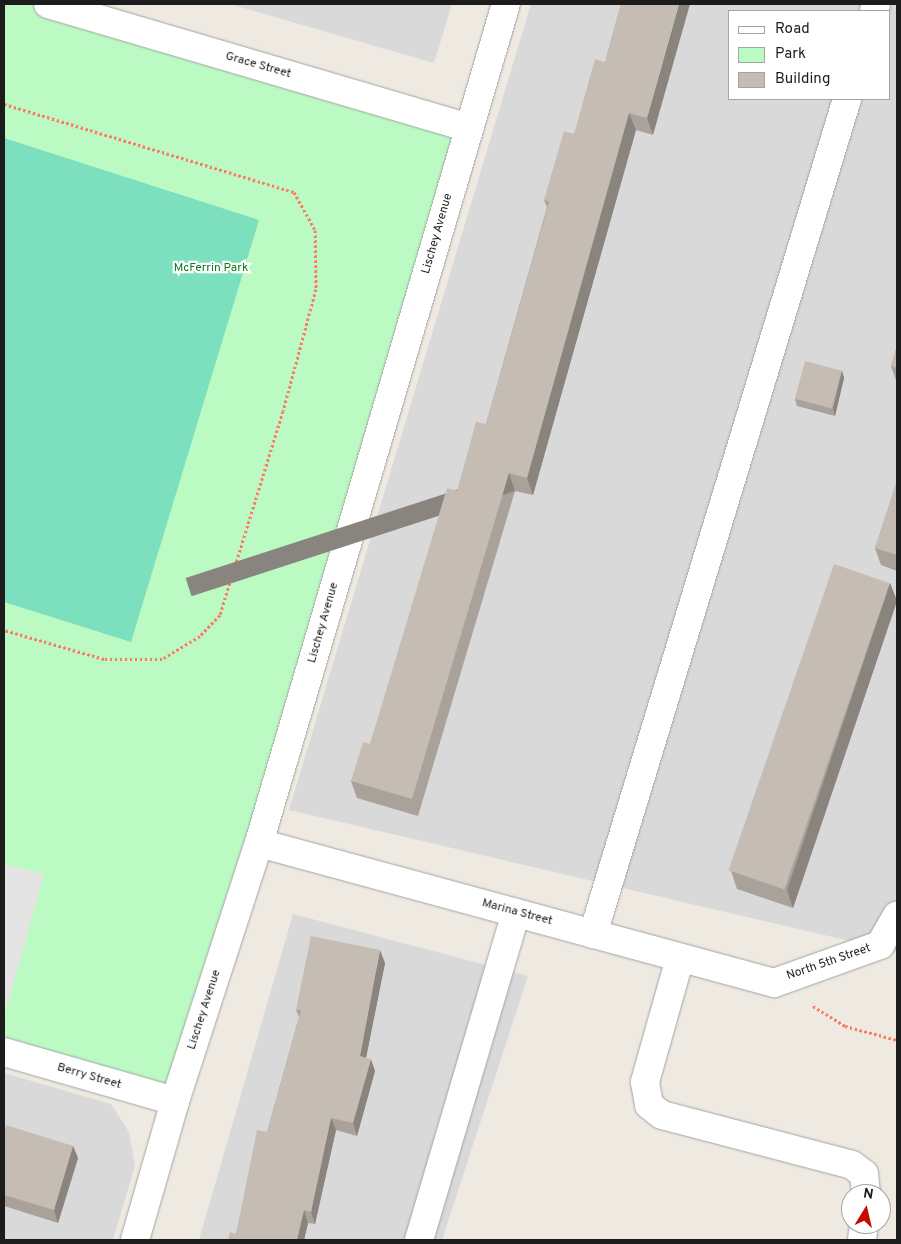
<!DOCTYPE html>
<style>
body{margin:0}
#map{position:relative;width:901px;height:1244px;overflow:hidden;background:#eeeae1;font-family:Overpass,sans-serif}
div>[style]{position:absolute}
.residential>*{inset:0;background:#dad9d9}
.park>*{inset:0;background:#bbfac3}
.pitch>*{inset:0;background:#7cdfbe}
.parking>*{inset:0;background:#e4e4e4}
.path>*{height:3px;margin-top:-1.5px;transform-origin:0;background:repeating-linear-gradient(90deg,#fd7a63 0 2.5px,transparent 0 5px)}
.roads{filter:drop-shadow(0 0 1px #a3a3a3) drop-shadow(0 0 1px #a3a3a3)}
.minor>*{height:28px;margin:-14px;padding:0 14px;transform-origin:14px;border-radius:14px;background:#fff}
.wall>*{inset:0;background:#a9a29b}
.shaded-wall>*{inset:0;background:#8a847e;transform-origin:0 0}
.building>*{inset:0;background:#c5bcb4;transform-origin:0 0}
span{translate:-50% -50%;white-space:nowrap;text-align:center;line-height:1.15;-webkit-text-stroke:4.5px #fff;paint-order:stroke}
.street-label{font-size:12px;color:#1c1c1c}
.park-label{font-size:12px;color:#097b18}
.frame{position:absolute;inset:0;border:5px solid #1c1c1c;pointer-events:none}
.legend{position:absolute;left:728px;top:10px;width:162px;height:90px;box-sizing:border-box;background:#fff;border:1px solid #a4a4a4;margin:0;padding:6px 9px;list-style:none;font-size:15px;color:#1c1c1c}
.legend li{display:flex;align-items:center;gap:10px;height:25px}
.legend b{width:25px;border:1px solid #a4a4a4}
.north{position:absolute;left:841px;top:1184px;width:50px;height:50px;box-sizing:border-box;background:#fff;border:1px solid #a4a4a4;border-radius:50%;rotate:9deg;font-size:14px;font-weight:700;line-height:20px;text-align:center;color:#1c1c1c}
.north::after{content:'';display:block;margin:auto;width:18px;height:22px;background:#c70a00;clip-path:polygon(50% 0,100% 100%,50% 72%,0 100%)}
</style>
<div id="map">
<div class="residential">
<i style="clip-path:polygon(230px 4px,452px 4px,434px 63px)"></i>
<i style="clip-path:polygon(evenodd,531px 4px,897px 4px,897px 952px,289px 810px,531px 4px,730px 11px,890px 11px,890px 99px,730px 99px,730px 11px)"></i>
<i style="clip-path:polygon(293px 914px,528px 976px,442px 1240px,199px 1240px)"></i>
<i style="clip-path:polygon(4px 1073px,111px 1104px,129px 1132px,135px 1166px,113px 1240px,4px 1240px)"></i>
</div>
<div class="park">
<i style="clip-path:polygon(4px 4px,39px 4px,469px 128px,175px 1101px,4px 1052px)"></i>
</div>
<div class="pitch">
<i style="clip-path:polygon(4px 138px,259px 220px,131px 642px,4px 602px)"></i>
</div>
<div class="parking">
<i style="clip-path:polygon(4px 864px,44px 874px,6px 1011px,4px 1011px)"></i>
</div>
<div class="path">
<i style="left:4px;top:104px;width:303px;rotate:16.9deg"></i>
<i style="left:294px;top:192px;width:43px;rotate:61.1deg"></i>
<i style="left:315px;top:230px;width:59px;rotate:89deg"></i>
<i style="left:316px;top:289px;width:126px;rotate:105.1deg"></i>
<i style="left:283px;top:411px;width:214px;rotate:107.2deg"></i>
<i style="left:220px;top:615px;width:29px;rotate:134deg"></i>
<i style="left:200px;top:636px;width:44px;rotate:148.8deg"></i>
<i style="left:162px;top:659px;width:58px;rotate:180deg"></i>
<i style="left:104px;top:659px;width:104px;rotate:-163.8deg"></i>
<i style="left:813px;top:1006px;width:38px;rotate:32deg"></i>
<i style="left:845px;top:1026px;width:54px;rotate:15.1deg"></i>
</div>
<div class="roads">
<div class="minor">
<i style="left:48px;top:4px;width:439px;rotate:16.4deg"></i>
<i style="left:874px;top:11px;width:7px;rotate:-74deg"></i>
<i style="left:259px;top:843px;width:534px;rotate:15.21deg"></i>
<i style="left:774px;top:983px;width:113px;rotate:-19.7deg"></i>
<i style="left:880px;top:945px;width:34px;rotate:-60deg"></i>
<i style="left:593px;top:934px;width:873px;rotate:-73.08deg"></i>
<i style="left:680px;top:958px;width:129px;rotate:105.8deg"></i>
<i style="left:645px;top:1082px;width:23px;rotate:80deg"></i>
<i style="left:649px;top:1105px;width:16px;rotate:38deg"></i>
<i style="left:662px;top:1115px;width:196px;rotate:14.7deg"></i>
<i style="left:852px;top:1165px;width:15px;rotate:37deg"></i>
<i style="left:864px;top:1174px;width:20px;rotate:84deg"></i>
<i style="left:4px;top:1052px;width:178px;rotate:16deg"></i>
<i style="left:135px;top:1240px;width:145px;rotate:-73.9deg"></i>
<i style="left:175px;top:1101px;width:271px;rotate:-72deg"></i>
<i style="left:259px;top:843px;width:875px;rotate:-73.6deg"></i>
<i style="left:419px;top:1240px;width:341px;rotate:-73.5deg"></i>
<i style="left:862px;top:1240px;width:16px;rotate:-83deg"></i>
</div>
</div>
<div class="wall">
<i style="clip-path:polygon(621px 4px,653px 135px,636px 130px,533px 495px,515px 491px,418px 816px,357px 798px,351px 781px,370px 744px,457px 491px,486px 424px,547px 207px,544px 200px,574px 134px,605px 62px)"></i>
<i style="clip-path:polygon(897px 346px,897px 383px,891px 366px)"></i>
<i style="clip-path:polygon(842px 371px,844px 378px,835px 416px,797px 406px,795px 399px)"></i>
<i style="clip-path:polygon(897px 481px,897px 571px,881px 565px,875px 548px)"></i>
<i style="clip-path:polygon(890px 583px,897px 601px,793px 908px,737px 889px,731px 871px)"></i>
<i style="clip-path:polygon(385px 963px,366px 1058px,375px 1071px,357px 1136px,336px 1130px,315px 1224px,308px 1223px,304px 1240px,228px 1240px,236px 1234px,267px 1132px,299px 1017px,296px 1010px)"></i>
<i style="clip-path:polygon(4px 1128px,73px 1146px,78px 1158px,58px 1223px,4px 1206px)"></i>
</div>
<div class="shaded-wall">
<i style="clip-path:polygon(679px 4px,690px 4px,653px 135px,647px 118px)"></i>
<i style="clip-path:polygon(629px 113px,636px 130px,533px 495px,527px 478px)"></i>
<i style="clip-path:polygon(842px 371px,844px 378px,835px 416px,833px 409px)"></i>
<i style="left:509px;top:473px;width:19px;height:340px;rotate:72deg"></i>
<i style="clip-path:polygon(890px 583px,897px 601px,793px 908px,787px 890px)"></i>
<i style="clip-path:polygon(380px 950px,385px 963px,364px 1068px,360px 1056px)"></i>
<i style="clip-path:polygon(371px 1059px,375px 1071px,357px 1136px,353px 1123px)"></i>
<i style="clip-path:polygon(331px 1118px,336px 1130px,315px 1224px,311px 1212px)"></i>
<i style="clip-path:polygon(73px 1146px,78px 1158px,58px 1223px,54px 1210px)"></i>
<i style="clip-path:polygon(304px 1210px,308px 1223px,304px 1240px,297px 1240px)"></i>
</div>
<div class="building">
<i style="clip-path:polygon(621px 4px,679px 4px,647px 118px,629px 113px,527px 478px,509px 473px,412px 799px,351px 781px,363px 742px,370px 744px,447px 488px,457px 491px,476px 422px,486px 424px,549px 202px,544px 200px,564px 131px,574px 134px,595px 59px,605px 62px)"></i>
<i style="clip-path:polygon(897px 346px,897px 368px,891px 366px)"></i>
<i style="left:805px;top:361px;width:38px;height:39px;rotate:15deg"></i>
<i style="clip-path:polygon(897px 481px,897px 555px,875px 548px)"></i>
<i style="left:834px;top:564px;width:59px;height:324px;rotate:19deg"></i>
<i style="clip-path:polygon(311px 936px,380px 950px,360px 1056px,371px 1059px,353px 1123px,331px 1118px,311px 1212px,304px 1210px,297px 1240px,228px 1240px,230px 1232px,236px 1234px,257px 1130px,267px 1132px,301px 1010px,296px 1010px)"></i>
<i style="clip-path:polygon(6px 1125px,73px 1146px,54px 1210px,4px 1195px,4px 1128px,6px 1128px)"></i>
</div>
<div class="street-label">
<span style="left:258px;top:66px;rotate:16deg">Grace Street</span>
<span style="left:438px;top:234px;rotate:-74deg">Lischey Avenue</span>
<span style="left:324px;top:623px;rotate:-74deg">Lischey Avenue</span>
<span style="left:517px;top:913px;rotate:15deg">Marina Street</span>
<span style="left:829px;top:963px;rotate:-19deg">North 5th Street</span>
<span style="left:205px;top:1010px;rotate:-72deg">Lischey Avenue</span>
<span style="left:89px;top:1077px;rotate:16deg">Berry Street</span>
</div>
<div class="park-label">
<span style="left:211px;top:269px">McFerrin Park</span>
</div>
<div class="frame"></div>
<ul class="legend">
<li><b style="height:6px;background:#fff"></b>Road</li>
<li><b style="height:14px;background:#bbfac3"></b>Park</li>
<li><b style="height:14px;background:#c5bcb4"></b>Building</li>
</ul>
<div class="north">N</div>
</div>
